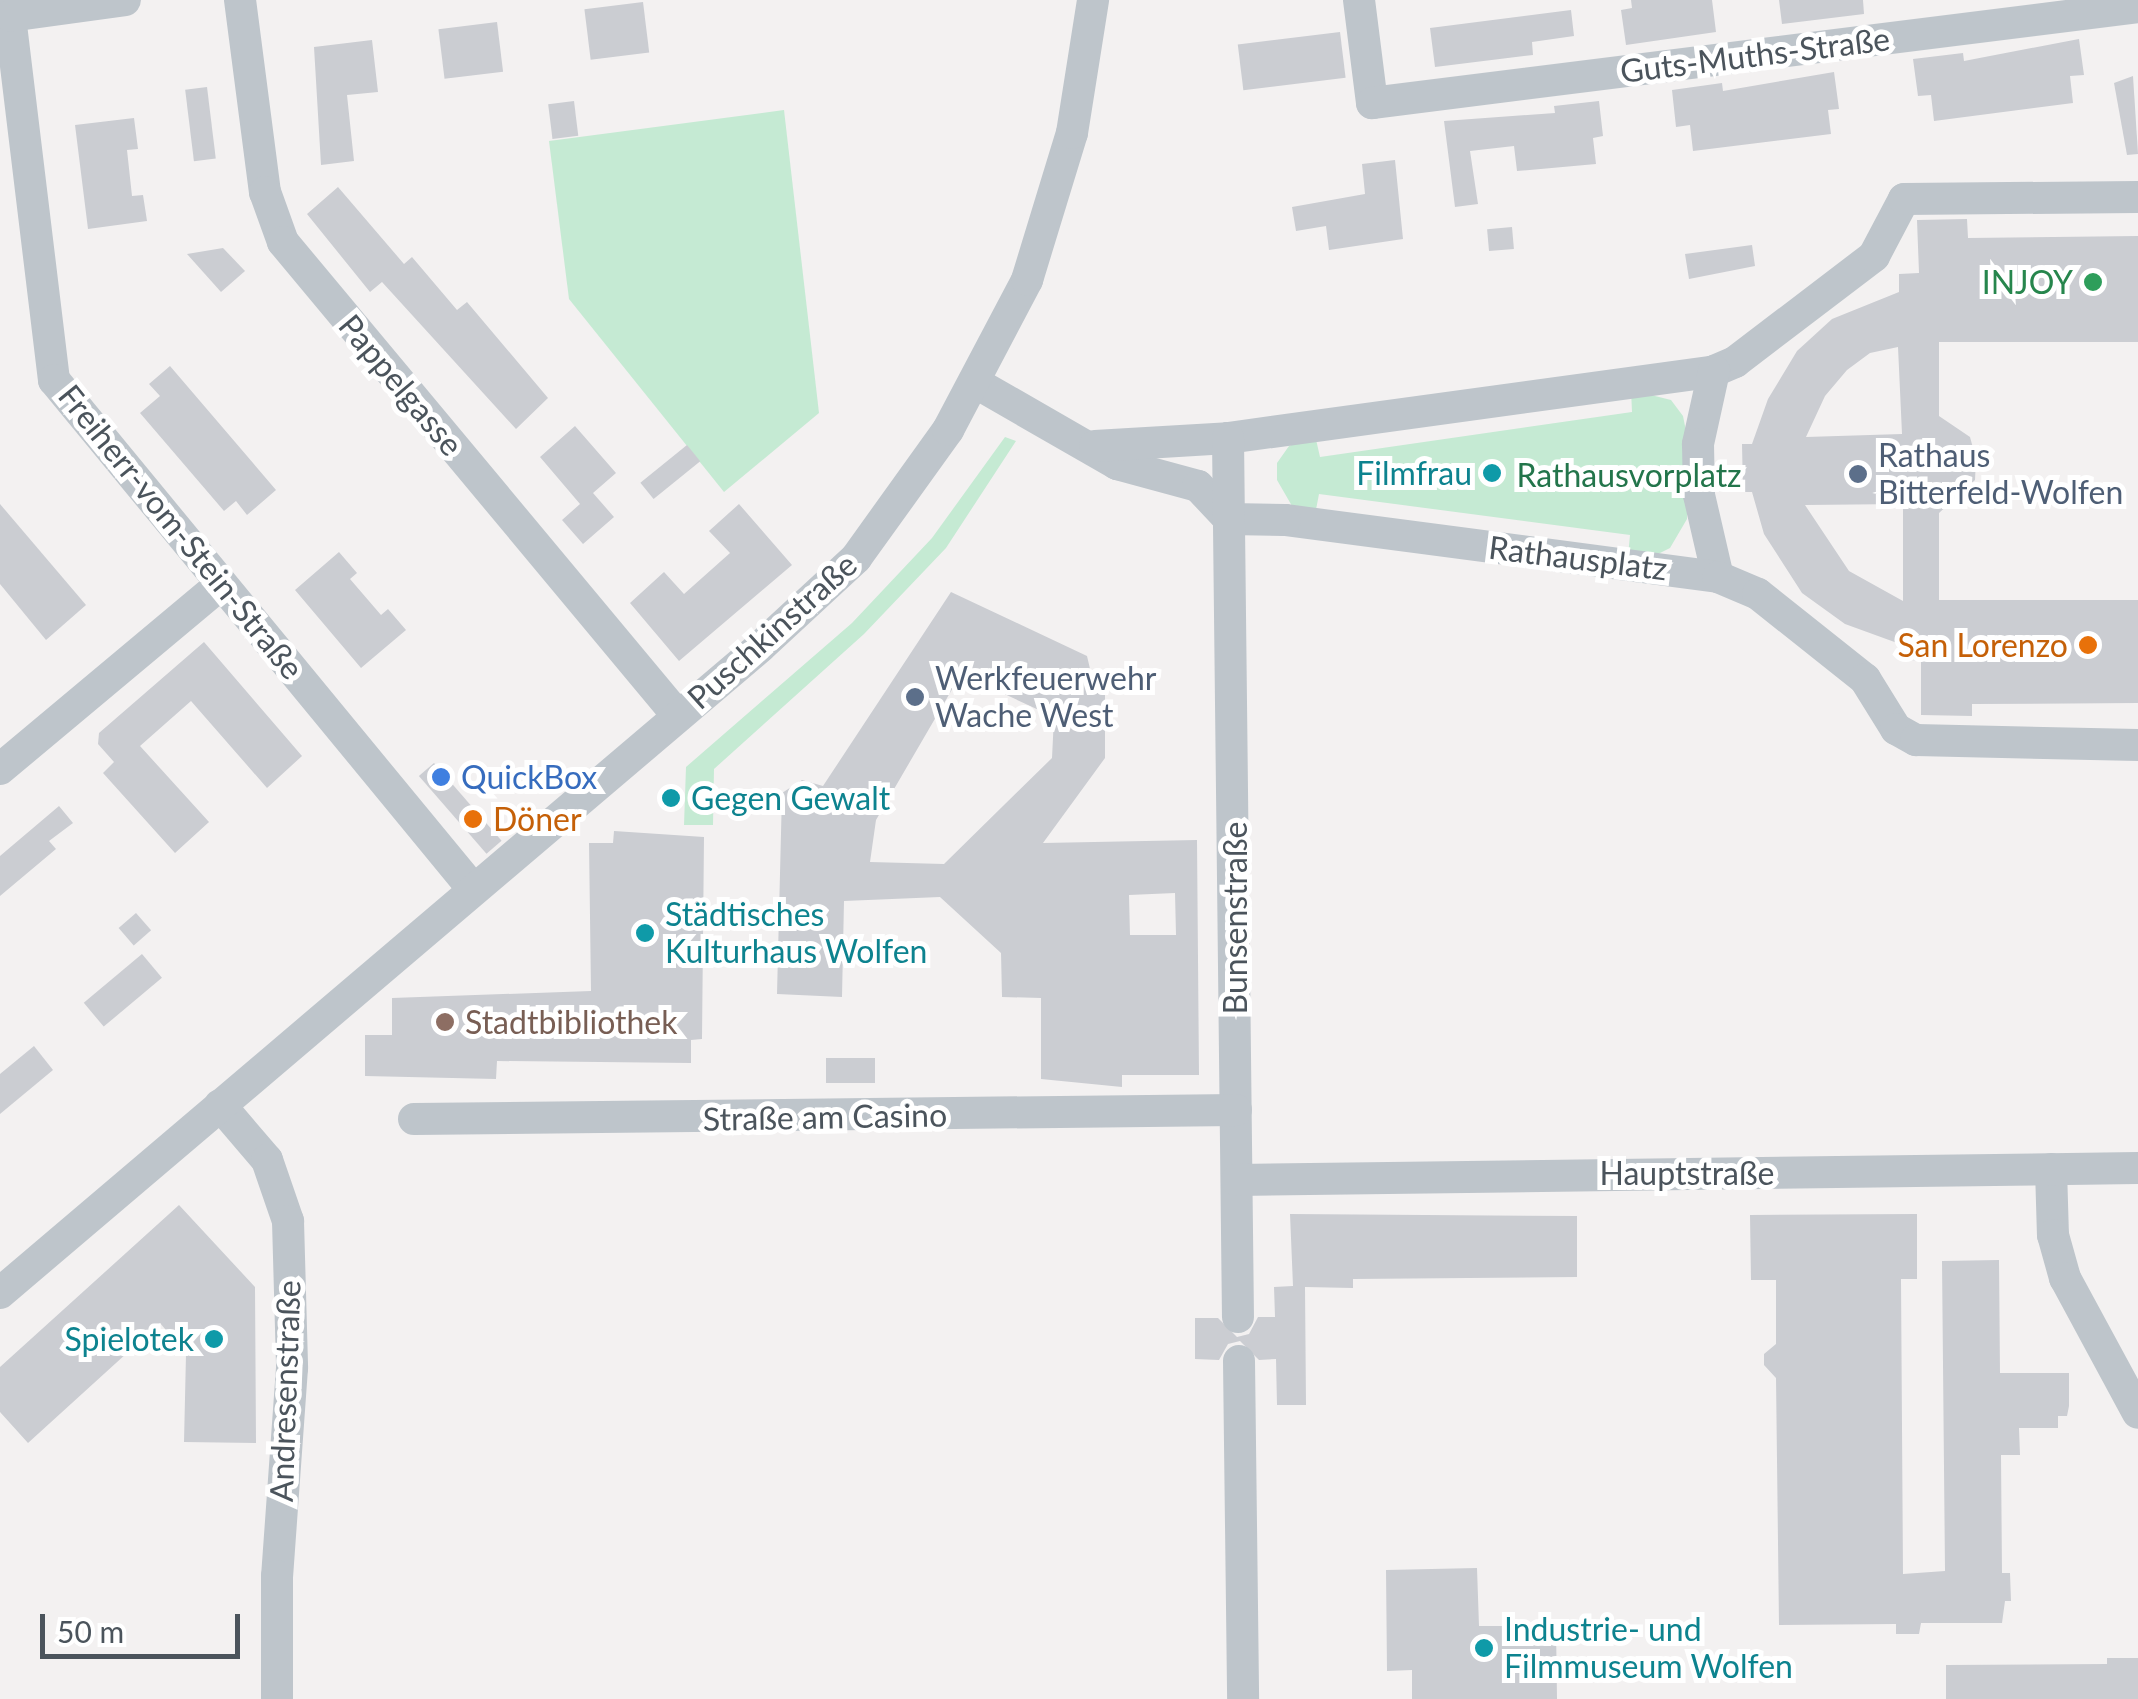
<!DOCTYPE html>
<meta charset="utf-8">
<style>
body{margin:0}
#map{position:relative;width:2138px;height:1699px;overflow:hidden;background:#f3f1f1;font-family:Lato,sans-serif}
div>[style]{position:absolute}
.green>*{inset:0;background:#c5ead3}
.building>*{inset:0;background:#cbcdd2;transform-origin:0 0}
.minor>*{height:32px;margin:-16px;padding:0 16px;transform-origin:16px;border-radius:16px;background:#bec5cb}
.dots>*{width:28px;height:28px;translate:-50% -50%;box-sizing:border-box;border:5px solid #fff;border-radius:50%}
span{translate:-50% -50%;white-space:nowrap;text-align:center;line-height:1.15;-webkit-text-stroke:10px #fff;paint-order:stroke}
.street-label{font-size:32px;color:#4b545c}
.leisure-label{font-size:32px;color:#27864d}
.right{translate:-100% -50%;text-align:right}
.service-label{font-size:32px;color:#4e5e75}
.left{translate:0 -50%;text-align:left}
.culture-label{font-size:32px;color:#0d838f}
.park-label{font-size:32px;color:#23754b}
.food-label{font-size:32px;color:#c56008}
.shop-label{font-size:32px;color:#366cbe}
.education-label{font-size:32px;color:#785e54}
.scale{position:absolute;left:40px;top:1614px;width:200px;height:45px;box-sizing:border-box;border:5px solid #4b545c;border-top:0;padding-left:12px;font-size:30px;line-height:35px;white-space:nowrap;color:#4b545c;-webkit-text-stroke:8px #fff;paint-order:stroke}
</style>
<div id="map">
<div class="green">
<i style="clip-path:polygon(784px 110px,819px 413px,724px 492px,569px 299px,549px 141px)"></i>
<i style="clip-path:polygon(1631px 390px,1671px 400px,1683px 416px,1688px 441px,1687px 519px,1670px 548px,1652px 557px,1628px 556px,1630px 535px,1319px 494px,1315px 515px,1292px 506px,1277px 480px,1277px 463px,1289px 446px,1315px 435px,1320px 457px,1632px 412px)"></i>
<i style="clip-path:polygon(1005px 437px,1016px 441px,946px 548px,864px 634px,714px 769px,713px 825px,684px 825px,686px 767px,852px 623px,932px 538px)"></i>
</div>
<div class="building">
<i style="clip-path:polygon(1631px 0,1712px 0,1716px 32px,1626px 45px,1621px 10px,1632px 8px)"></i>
<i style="clip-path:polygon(1779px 0,1863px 0,1864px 14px,1782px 24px)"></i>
<i style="left:643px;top:2px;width:51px;height:59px;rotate:83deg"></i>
<i style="clip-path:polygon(1571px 10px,1574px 36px,1532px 42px,1533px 55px,1435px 67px,1430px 28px)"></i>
<i style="left:497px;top:22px;width:50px;height:59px;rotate:83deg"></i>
<i style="left:1340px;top:32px;width:46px;height:103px;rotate:83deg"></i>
<i style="clip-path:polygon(2079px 39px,2084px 75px,2070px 76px,2073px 103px,1934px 121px,1931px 95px,1918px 96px,1913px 59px,1963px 53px,1964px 61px)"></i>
<i style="clip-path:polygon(372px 40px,378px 92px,347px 95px,354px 161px,321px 165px,314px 47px)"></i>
<i style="clip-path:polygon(1834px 72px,1839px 109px,1828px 110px,1831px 134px,1693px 151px,1690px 125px,1676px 127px,1672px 90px,1722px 83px,1723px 91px)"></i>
<i style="clip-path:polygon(2133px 76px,2138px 154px,2127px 155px,2114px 83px)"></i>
<i style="left:207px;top:87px;width:72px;height:22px;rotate:83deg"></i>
<i style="left:574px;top:101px;width:35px;height:26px;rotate:83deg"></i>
<i style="clip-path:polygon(1599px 101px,1603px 136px,1593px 138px,1596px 164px,1517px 171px,1514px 146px,1470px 151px,1478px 204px,1455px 207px,1444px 121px,1555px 113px,1554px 106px)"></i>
<i style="clip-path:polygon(134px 118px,138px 149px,127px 150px,132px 196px,143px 195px,147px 221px,88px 229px,75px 125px)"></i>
<i style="clip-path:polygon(1395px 160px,1403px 239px,1329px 250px,1326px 226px,1296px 231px,1292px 207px,1365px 194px,1362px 164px)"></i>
<i style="clip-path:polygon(338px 187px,404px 264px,412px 257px,457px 310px,467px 302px,548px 398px,516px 429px,382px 282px,370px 292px,307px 214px)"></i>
<i style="clip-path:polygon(evenodd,1967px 219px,1968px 238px,2138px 236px,2138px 342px,1939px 342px,1939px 416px,1970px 437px,1976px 459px,1975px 480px,1939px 513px,1939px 600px,2138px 600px,2138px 703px,1972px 704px,1972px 716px,1921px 715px,1921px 661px,1902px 659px,1900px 644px,1845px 624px,1802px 593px,1764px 534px,1752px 492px,1743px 492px,1742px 444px,1752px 444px,1768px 399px,1797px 351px,1832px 319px,1899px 292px,1899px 274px,1919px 273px,1917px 220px,1967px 219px,1898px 347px,1902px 434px,1806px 437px,1825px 396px,1847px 370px,1870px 353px,1898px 347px,1967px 219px,1903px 504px,1903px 601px,1849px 571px,1805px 505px,1903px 504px)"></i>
<i style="left:1512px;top:227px;width:22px;height:25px;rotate:85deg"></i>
<i style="clip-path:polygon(1752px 245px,1755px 266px,1689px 279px,1685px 254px)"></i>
<i style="clip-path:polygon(223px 248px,245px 271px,221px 292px,187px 254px)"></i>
<i style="clip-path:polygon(170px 366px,276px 490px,247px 515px,236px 501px,224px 511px,140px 413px,160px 396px,149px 384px)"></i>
<i style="clip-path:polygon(575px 426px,616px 473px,593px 493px,614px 517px,583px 544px,562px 520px,580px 504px,540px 457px)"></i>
<i style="left:687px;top:445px;width:21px;height:60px;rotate:51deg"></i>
<i style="clip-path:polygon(0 504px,86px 605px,46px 640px,0 584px)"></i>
<i style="clip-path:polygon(739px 504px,792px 565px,679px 661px,630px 603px,664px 572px,684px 594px,730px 553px,709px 531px)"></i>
<i style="clip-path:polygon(339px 552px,357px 573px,350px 579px,381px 615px,388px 609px,406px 630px,361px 668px,295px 590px)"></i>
<i style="clip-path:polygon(evenodd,951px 592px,1087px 656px,1091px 673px,1105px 674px,1105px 758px,1043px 843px,1197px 840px,1199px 1075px,1122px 1075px,1122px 1087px,1041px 1079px,1041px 998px,1002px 997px,1001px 953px,940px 897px,844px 901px,842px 997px,777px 994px,782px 793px,802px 780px,823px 786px,951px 592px,961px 674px,1054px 717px,1052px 758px,944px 864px,870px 862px,876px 820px,961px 674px,951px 592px,1175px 893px,1176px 935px,1130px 935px,1129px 895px,1175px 893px)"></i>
<i style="clip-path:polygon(204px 642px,302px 756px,267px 788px,191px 701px,140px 746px,209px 822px,175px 853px,103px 773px,114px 762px,98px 744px,99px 733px)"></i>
<i style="left:434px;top:763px;width:103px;height:20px;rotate:49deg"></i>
<i style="clip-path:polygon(59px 806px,73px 823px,49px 841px,56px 849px,0 896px,0 856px)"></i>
<i style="clip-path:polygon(614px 831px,704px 837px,702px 1039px,691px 1040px,691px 1063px,497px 1061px,496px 1079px,365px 1076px,365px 1035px,392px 1035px,392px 998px,591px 991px,589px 843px,613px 843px)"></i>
<i style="left:136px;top:913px;width:23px;height:23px;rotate:49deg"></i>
<i style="left:142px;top:954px;width:31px;height:76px;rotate:50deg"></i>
<i style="clip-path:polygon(34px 1046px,53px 1070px,0 1114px,0 1074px)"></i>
<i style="left:875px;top:1058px;width:25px;height:49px;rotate:90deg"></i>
<i style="clip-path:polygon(179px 1205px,255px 1287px,256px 1443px,184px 1442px,186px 1354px,160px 1323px,28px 1443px,0 1412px,0 1367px)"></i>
<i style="clip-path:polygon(1290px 1214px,1577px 1216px,1577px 1277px,1353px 1279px,1353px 1288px,1305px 1287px,1306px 1405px,1277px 1405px,1276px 1359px,1259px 1360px,1240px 1341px,1228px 1344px,1219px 1360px,1195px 1359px,1195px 1318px,1218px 1318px,1237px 1337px,1249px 1334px,1258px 1317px,1275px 1317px,1274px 1287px,1293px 1286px)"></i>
<i style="clip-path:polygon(1917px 1214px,1917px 1279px,1901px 1279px,1903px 1574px,1945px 1571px,1942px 1261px,1999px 1260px,2000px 1373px,2069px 1373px,2069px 1406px,2067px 1416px,2058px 1416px,2058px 1428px,2019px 1428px,2020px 1455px,2001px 1455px,2002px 1573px,2010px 1573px,2011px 1601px,2005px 1601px,2002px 1623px,1921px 1623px,1919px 1634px,1896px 1634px,1896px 1624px,1779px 1625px,1776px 1378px,1764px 1365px,1764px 1354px,1776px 1344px,1776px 1280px,1751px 1280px,1750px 1215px)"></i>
<i style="clip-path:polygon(1477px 1568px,1479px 1626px,1556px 1626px,1557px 1699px,1412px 1699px,1412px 1670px,1387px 1671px,1386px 1570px)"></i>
<i style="clip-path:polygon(2107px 1658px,2138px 1658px,2138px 1699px,1946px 1699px,1946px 1665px,2107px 1664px)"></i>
</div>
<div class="minor">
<i style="left:8px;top:0;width:383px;rotate:83.1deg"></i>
<i style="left:54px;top:380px;width:659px;rotate:50.54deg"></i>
<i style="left:240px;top:0;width:194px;rotate:82.6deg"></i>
<i style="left:265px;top:192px;width:53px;rotate:70.2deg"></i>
<i style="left:283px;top:242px;width:617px;rotate:50.19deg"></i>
<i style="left:1359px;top:0;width:104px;rotate:82.8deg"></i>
<i style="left:1372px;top:103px;width:772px;rotate:-7.14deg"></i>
<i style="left:10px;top:16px;width:116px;rotate:-7.9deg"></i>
<i style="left:1714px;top:371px;width:23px;rotate:-23deg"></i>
<i style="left:1735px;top:362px;width:175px;rotate:-37.3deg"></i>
<i style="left:1874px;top:256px;width:64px;rotate:-62.2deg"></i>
<i style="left:1904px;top:199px;width:234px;rotate:-0.5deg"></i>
<i style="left:976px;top:383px;width:163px;rotate:29.9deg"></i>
<i style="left:1117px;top:464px;width:84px;rotate:15.2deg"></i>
<i style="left:1198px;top:486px;width:45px;rotate:46.8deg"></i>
<i style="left:1228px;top:438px;width:491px;rotate:-7.8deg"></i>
<i style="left:1714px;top:371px;width:75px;rotate:102.4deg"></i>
<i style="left:1698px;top:444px;width:51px;rotate:88.9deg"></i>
<i style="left:1699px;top:495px;width:84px;rotate:77deg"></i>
<i style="left:1718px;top:577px;width:437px;rotate:-172.5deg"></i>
<i style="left:1285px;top:520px;width:56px;rotate:-179deg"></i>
<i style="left:1095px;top:446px;width:133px;rotate:-3.4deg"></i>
<i style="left:1228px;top:438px;width:879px;rotate:89.35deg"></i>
<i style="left:1718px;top:577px;width:43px;rotate:23deg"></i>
<i style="left:1758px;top:594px;width:137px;rotate:38.5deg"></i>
<i style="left:1865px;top:679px;width:59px;rotate:58.2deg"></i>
<i style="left:1896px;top:729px;width:23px;rotate:29deg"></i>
<i style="left:1916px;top:740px;width:222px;rotate:1.3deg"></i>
<i style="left:0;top:769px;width:288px;rotate:-39.9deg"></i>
<i style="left:220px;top:1105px;width:72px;rotate:49.5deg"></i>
<i style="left:267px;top:1160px;width:65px;rotate:71deg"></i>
<i style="left:288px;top:1221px;width:147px;rotate:88.4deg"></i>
<i style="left:292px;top:1368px;width:209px;rotate:94.1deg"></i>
<i style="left:277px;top:1576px;width:123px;rotate:90deg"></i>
<i style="left:414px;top:1119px;width:822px;rotate:-0.63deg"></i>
<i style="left:2051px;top:1169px;width:66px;rotate:88.3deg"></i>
<i style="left:2053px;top:1235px;width:45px;rotate:74.4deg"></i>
<i style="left:2065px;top:1278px;width:153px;rotate:61.6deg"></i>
<i style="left:1237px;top:1180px;width:901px;rotate:-0.76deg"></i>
<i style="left:0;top:1293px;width:997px;rotate:-40.36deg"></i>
<i style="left:760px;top:647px;width:131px;rotate:-42.8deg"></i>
<i style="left:856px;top:558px;width:158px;rotate:-54.3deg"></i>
<i style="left:948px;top:430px;width:170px;rotate:-62.2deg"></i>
<i style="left:1027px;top:280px;width:154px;rotate:-73deg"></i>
<i style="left:1072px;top:133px;width:135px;rotate:-81deg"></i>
<i style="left:1239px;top:1361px;width:338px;rotate:89.3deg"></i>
</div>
<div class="dots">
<i style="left:2093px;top:282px;background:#2e9e5b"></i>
<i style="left:1492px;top:473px;background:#0f9aa8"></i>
<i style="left:1858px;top:474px;background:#5c6f8a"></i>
<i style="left:2088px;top:645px;background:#e8710a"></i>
<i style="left:915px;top:697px;background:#5c6f8a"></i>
<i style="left:441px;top:777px;background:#3f7fe0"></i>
<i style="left:671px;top:798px;background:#0f9aa8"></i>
<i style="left:473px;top:819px;background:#e8710a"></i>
<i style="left:645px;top:933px;background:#0f9aa8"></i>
<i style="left:445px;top:1022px;background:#8d6e63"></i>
<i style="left:214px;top:1339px;background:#0f9aa8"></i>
<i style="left:1484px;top:1648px;background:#0f9aa8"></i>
</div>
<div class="street-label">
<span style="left:1755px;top:55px;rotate:-7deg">Guts-Muths-Straße</span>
<span style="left:401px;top:385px;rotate:50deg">Pappelgasse</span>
<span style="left:181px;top:532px;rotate:51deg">Freiherr-vom-Stein-Straße</span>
<span style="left:1578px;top:558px;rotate:7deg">Rathausplatz</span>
<span style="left:772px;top:631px;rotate:-42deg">Puschkinstraße</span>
<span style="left:1235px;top:918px;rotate:-90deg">Bunsenstraße</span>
<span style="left:825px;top:1117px;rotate:-1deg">Straße am Casino</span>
<span style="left:1687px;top:1173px">Hauptstraße</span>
<span style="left:285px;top:1391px;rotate:-88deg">Andresenstraße</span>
</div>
<div class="leisure-label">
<span class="right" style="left:2073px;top:282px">INJOY</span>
</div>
<div class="service-label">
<span class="left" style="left:1878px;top:474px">Rathaus<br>Bitterfeld-Wolfen</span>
<span class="left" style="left:935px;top:697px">Werkfeuerwehr<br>Wache West</span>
</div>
<div class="culture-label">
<span class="right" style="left:1472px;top:473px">Filmfrau</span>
<span class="left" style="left:691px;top:798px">Gegen Gewalt</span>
<span class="left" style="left:665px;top:933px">Städtisches<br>Kulturhaus Wolfen</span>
<span class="right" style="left:194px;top:1339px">Spielotek</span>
<span class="left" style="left:1504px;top:1648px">Industrie- und<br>Filmmuseum Wolfen</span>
</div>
<div class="park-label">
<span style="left:1629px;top:475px">Rathausvorplatz</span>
</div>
<div class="food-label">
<span class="right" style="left:2068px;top:645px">San Lorenzo</span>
<span class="left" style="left:493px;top:819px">Döner</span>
</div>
<div class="shop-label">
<span class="left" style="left:461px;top:777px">QuickBox</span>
</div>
<div class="education-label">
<span class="left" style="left:465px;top:1022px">Stadtbibliothek</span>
</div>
<div class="scale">50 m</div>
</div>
